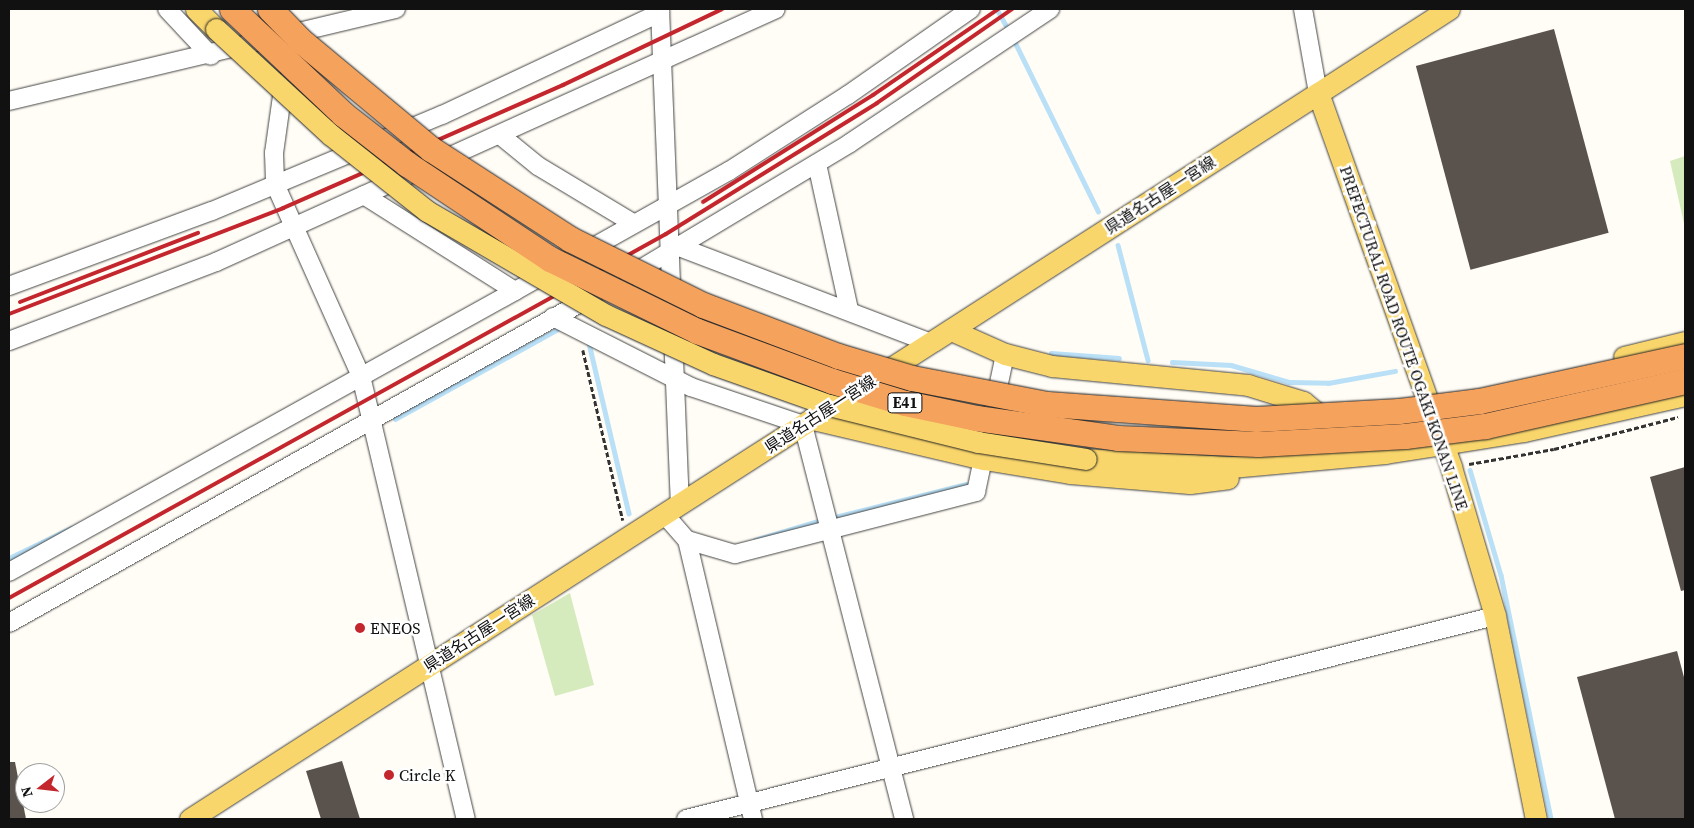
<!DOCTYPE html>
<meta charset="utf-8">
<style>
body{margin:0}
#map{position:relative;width:1694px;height:828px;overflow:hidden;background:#fffdf5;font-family:"Source Serif 4","Noto Sans JP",serif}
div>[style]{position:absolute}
.green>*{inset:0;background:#d5ebbd}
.stream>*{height:4.5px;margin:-2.25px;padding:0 2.25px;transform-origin:2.25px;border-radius:2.25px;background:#b9e0f7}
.building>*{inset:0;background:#5a524d;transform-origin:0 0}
.path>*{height:2.5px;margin-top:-1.25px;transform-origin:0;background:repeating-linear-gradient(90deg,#333 0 5px,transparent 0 7.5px)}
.roads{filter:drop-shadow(0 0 1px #444) drop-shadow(0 0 1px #444)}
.minor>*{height:18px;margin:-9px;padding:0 9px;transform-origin:9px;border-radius:9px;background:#fff}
.major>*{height:21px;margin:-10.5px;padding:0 10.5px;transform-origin:10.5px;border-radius:10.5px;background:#f9d66b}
.rail>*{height:4px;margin:-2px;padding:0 2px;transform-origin:2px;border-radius:2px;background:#c4262e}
.bridges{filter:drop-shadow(0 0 1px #222) drop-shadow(0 0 1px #222)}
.major-bridge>*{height:21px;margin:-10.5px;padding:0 10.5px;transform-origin:10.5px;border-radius:10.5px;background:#f9d66b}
.highway-bridge>*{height:25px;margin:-12.5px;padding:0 12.5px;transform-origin:12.5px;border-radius:12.5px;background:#f5a25d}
.dots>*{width:14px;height:14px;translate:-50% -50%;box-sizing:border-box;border:2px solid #fff;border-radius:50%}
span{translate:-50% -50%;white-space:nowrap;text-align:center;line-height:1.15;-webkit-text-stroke:5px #fff;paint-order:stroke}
.shield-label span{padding:1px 4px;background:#fff;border:1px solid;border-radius:4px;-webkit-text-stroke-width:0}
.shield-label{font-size:15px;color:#111;font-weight:700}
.street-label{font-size:16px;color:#111}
.poi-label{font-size:16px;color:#111}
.left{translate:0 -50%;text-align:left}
.frame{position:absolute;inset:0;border:10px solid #111;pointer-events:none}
.north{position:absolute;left:15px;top:763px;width:50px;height:50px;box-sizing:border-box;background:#fff;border:1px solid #a0a0a0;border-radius:50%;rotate:254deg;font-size:14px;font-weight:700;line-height:20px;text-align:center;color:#111}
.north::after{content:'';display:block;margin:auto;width:18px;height:22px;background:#c4262e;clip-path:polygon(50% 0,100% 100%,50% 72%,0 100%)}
</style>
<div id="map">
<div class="green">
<i style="clip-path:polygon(1685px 156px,1685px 228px,1670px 161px)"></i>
<i style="clip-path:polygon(570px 593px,594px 685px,555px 696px,532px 615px)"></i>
</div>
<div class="stream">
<i style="left:997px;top:9px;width:21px;rotate:61deg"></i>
<i style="left:1014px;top:40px;width:191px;rotate:63.8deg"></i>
<i style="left:1118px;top:245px;width:119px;rotate:75.4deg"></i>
<i style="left:589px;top:343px;width:175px;rotate:76.8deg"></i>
<i style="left:1051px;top:353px;width:68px;rotate:4.2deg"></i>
<i style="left:1172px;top:362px;width:59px;rotate:2.9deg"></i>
<i style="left:1231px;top:365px;width:60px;rotate:16.3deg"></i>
<i style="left:1289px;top:382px;width:39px;rotate:1deg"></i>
<i style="left:1328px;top:383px;width:68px;rotate:-10.2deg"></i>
<i style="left:395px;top:419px;width:188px;rotate:-28.9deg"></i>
<i style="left:1470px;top:470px;width:109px;rotate:73.6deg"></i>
<i style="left:1501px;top:575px;width:249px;rotate:78.4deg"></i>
<i style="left:835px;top:517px;width:135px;rotate:-14.1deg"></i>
<i style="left:755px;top:540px;width:69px;rotate:-16.9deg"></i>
<i style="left:9px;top:558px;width:69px;rotate:-25.8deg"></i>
</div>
<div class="building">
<i style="left:1554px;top:29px;width:211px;height:143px;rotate:75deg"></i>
<i style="clip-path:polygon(1685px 467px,1685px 590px,1681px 591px,1650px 477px)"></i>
<i style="clip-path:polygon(1677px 651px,1685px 681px,1685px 819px,1615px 819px,1577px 677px)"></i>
<i style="clip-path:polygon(342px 761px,360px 819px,321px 819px,306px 771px)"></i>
<i style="clip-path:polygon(9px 762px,15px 762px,26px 819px,9px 819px)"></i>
</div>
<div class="path">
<i style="left:583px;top:350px;width:175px;rotate:76.8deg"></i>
<i style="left:1469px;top:464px;width:86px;rotate:-10deg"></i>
<i style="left:1554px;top:449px;width:128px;rotate:-14.5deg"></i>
</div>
<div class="roads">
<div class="minor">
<i style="left:167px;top:9px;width:64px;rotate:46.9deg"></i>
<i style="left:660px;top:9px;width:494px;rotate:87.7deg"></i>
<i style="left:1303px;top:9px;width:85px;rotate:79.9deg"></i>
<i style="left:284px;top:82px;width:72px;rotate:98deg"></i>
<i style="left:274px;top:153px;width:31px;rotate:88deg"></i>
<i style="left:275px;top:184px;width:210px;rotate:65.9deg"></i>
<i style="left:361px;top:376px;width:455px;rotate:76.7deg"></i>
<i style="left:9px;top:101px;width:398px;rotate:-13.4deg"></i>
<i style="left:500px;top:135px;width:49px;rotate:39.2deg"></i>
<i style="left:538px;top:166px;width:111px;rotate:31deg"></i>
<i style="left:817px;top:164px;width:148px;rotate:77.6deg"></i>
<i style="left:682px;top:248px;width:267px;rotate:20.9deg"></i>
<i style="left:629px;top:276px;width:258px;rotate:-31deg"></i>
<i style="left:850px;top:143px;width:241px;rotate:-33.8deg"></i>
<i style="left:9px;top:286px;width:216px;rotate:-20.3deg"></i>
<i style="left:212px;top:211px;width:249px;rotate:-22.7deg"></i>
<i style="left:442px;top:115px;width:241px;rotate:-25.1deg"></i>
<i style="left:515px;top:291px;width:245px;rotate:-29.3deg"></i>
<i style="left:729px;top:171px;width:141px;rotate:-32.6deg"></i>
<i style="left:848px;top:95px;width:150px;rotate:-35deg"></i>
<i style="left:553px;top:317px;width:155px;rotate:26.9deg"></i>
<i style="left:691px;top:387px;width:118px;rotate:18.7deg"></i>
<i style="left:803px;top:425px;width:407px;rotate:75.6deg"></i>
<i style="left:9px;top:341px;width:222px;rotate:-20.9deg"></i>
<i style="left:216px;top:262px;width:614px;rotate:-24.31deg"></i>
<i style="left:665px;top:515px;width:33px;rotate:49deg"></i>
<i style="left:687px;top:540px;width:287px;rotate:76.7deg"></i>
<i style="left:687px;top:540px;width:50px;rotate:16.3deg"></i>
<i style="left:735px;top:554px;width:249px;rotate:-14.4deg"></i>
<i style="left:976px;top:492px;width:141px;rotate:-78.1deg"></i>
<i style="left:9px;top:572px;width:579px;rotate:-29.04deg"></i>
<i style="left:515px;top:291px;width:179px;rotate:-147.6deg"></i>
<i style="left:9px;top:623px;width:669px;rotate:-29.25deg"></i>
<i style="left:686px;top:819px;width:834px;rotate:-14.09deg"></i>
</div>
<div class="major">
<i style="left:196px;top:9px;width:28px;rotate:45deg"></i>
<i style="left:1318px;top:93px;width:397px;rotate:70.4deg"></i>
<i style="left:1451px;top:467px;width:155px;rotate:73.5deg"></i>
<i style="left:1495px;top:616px;width:207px;rotate:78.6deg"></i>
<i style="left:951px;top:330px;width:59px;rotate:24deg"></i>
<i style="left:1005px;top:354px;width:49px;rotate:14.3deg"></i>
<i style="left:1052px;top:366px;width:197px;rotate:5.5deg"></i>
<i style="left:1248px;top:385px;width:58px;rotate:17.2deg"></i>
<i style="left:1303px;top:402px;width:32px;rotate:39deg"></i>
<i style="left:1624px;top:357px;width:63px;rotate:-13.8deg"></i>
<i style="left:813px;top:419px;width:176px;rotate:13.2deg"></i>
<i style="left:984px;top:459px;width:87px;rotate:9.2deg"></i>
<i style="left:1070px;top:473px;width:120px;rotate:4.8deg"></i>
<i style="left:1190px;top:483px;width:38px;rotate:-7deg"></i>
<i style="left:1086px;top:459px;width:145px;rotate:3.2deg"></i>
<i style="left:1231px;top:467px;width:155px;rotate:-5.2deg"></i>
<i style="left:1385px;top:453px;width:141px;rotate:-9deg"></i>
<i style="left:1524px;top:431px;width:165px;rotate:-12.6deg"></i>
<i style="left:190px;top:819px;width:1497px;rotate:-32.76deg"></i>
</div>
</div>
<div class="rail">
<i style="left:703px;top:202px;width:201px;rotate:-32.2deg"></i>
<i style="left:873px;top:95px;width:152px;rotate:-34.5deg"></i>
<i style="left:20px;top:302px;width:191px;rotate:-21.2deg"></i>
<i style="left:9px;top:314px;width:294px;rotate:-21.1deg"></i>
<i style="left:283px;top:208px;width:306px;rotate:-23.7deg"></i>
<i style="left:563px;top:85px;width:176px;rotate:-25.5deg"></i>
<i style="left:9px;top:598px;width:751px;rotate:-28.99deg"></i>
<i style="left:666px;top:234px;width:248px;rotate:-31.8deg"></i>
<i style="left:877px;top:103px;width:165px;rotate:-34.8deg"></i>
</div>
<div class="bridges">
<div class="major-bridge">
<i style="left:216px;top:29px;width:156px;rotate:42.7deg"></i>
<i style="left:331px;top:135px;width:122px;rotate:38.4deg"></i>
<i style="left:427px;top:211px;width:207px;rotate:30.2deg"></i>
<i style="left:606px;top:315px;width:118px;rotate:24.6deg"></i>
<i style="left:713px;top:364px;width:123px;rotate:19.5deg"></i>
<i style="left:829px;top:405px;width:154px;rotate:13.9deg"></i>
<i style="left:978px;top:442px;width:109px;rotate:8.9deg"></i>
</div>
<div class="highway-bridge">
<i style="left:232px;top:9px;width:153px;rotate:43.4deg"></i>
<i style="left:343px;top:114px;width:81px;rotate:38deg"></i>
<i style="left:407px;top:164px;width:172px;rotate:33.6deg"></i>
<i style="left:550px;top:259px;width:164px;rotate:26.1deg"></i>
<i style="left:697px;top:331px;width:144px;rotate:20.3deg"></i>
<i style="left:832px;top:381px;width:76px;rotate:16.8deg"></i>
<i style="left:905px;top:403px;width:73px;rotate:11.9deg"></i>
<i style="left:976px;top:418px;width:143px;rotate:8deg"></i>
<i style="left:1118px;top:438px;width:140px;rotate:2.5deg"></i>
<i style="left:1258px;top:444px;width:147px;rotate:-3.1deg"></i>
<i style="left:1405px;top:436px;width:81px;rotate:-7.1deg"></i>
<i style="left:1485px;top:426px;width:205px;rotate:-12.7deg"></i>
<i style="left:270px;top:9px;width:43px;rotate:45.9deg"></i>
<i style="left:300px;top:40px;width:170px;rotate:39.8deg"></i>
<i style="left:431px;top:149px;width:166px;rotate:32.9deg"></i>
<i style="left:570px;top:239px;width:148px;rotate:26.4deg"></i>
<i style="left:703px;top:305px;width:144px;rotate:20.7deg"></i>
<i style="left:838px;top:356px;width:77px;rotate:16.6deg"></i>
<i style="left:912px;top:378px;width:137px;rotate:10.9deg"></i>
<i style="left:1047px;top:404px;width:210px;rotate:4.1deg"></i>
<i style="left:1256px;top:419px;width:143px;rotate:-3.2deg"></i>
<i style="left:1399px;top:411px;width:81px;rotate:-7.1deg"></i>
<i style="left:1479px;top:401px;width:211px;rotate:-12.3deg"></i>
</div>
</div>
<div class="dots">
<i style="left:360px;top:628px;background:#c4262e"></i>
<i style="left:389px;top:775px;background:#c4262e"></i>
</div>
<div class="shield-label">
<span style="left:905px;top:403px">E41</span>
</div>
<div class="street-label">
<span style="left:1160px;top:195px;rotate:-33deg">県道名古屋一宮線</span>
<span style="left:1404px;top:338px;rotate:71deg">PREFECTURAL ROAD ROUTE OGAKI KONAN LINE</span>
<span style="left:820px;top:414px;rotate:-33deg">県道名古屋一宮線</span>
<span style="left:479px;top:633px;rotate:-33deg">県道名古屋一宮線</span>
</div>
<div class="poi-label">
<span class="left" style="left:370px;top:628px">ENEOS</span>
<span class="left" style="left:399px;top:775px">Circle K</span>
</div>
<div class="frame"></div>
<div class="north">N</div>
</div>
